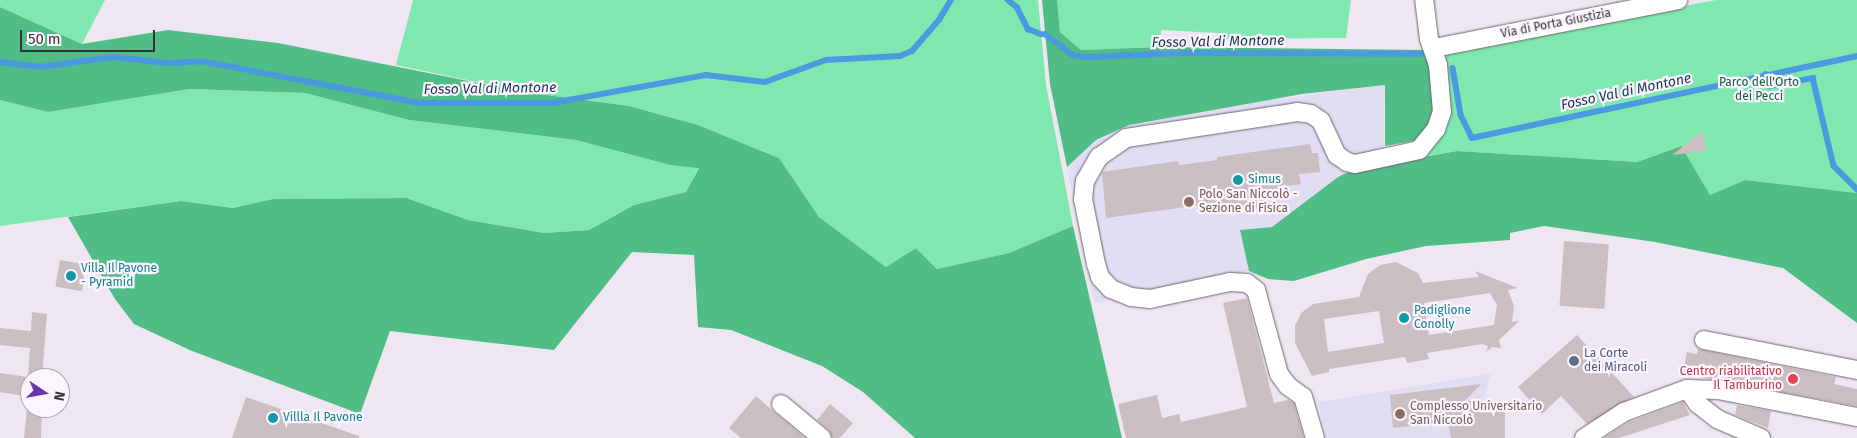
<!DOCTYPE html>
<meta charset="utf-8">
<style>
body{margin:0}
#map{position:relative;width:1857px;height:438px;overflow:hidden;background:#eee7f1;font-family:"Fira Sans",sans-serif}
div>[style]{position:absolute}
.education>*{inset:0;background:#e1ddf3}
.green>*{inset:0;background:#7ee8ae}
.forest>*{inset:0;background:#51bd86}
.stream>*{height:5.5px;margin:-2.75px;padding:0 2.75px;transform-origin:2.75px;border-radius:2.75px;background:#4b99de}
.building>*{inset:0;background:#cabec2;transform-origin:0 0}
.roads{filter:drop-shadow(0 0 1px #6b656d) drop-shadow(0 0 1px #6b656d)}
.minor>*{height:18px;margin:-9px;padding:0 9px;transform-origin:9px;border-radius:9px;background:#fff}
.dots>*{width:14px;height:14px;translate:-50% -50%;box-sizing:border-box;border:2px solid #fcf4fe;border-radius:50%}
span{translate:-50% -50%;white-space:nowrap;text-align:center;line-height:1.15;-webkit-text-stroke:4.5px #fcf4fe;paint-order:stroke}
.street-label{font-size:12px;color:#363337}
.park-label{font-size:12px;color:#11623e}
.culture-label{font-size:12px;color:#0d838f}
.left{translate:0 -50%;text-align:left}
.education-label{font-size:12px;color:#785e54}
.service-label{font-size:12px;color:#4e5e75}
.health-label{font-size:12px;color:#be3a42}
.right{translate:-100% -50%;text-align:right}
.water-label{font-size:14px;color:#173754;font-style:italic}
.north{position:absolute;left:20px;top:368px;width:50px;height:50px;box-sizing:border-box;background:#fcf4fe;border:1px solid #ada7ae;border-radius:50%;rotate:102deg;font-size:14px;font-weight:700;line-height:20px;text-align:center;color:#363337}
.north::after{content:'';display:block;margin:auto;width:18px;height:22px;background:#6d35ac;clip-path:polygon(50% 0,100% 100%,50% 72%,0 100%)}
.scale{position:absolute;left:20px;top:30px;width:135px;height:22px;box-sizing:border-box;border:2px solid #363337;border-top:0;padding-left:6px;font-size:15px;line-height:18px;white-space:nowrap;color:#363337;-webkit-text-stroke:4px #fcf4fe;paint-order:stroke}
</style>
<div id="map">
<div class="education">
<i style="clip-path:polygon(1385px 84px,1383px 163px,1338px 177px,1272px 227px,1240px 230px,1249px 271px,1095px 303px,1067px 167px,1096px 140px,1129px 125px,1201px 110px)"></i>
<i style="clip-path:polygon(1491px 374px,1475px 427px,1476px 438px,1326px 438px,1318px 402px)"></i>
</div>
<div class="green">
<i style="clip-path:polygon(0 0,105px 0,82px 44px,0 7px)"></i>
<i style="clip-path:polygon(413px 0,1038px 0,1046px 85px,1073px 226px,1009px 253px,937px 269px,916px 248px,886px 267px,819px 217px,779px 158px,698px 125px,629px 106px,524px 92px,396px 65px)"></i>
<i style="clip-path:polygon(1057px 0,1351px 0,1346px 38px,1217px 39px,1217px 33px,1161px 30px,1160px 47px,1081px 50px,1060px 32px)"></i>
<i style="clip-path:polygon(1716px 0,1857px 0,1857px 193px,1745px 180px,1710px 195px,1680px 146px,1637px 162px,1457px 151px,1426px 156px,1441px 135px,1442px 51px)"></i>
<i style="clip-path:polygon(189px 89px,305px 93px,409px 120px,576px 140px,670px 165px,699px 167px,686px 192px,634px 205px,589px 230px,544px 233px,468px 220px,405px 198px,273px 199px,233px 208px,181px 201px,0 226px,0 100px,48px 112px)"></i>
</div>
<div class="forest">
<i style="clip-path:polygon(1042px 0,1057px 0,1060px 32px,1081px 50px,1160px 47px,1428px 50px,1434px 104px,1432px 119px,1418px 140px,1385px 146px,1385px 85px,1302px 94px,1129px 125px,1096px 140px,1067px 167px,1050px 84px)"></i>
<i style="clip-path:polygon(0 7px,82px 44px,168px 30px,278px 43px,524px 92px,629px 106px,698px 125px,779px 158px,819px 217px,886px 267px,916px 248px,937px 269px,1009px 253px,1073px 226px,1122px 438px,915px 438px,863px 392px,822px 366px,731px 330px,698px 327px,694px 255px,632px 252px,554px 350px,390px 331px,360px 414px,192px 351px,134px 324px,115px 299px,68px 217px,181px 201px,233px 208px,273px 199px,406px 198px,468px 220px,544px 233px,589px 230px,634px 205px,686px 192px,699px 168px,670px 165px,576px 140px,409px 120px,305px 93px,189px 89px,48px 112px,0 100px)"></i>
<i style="clip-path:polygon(1681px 146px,1710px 195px,1745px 180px,1857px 193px,1857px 323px,1783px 268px,1655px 242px,1544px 226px,1510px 233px,1510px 240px,1426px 246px,1366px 259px,1294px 281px,1268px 279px,1249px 271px,1240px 230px,1272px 227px,1338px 177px,1355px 169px,1457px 151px,1637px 162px)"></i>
</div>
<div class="stream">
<i style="left:1008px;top:0;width:11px;rotate:38deg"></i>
<i style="left:1017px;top:7px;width:25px;rotate:63deg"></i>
<i style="left:1028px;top:29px;width:14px;rotate:21deg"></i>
<i style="left:1045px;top:34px;width:35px;rotate:37deg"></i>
<i style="left:1073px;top:55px;width:15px;rotate:8deg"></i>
<i style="left:1088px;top:57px;width:95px;rotate:-2.4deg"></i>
<i style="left:1183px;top:53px;width:246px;rotate:0.2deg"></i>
<i style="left:0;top:62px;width:41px;rotate:7deg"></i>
<i style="left:41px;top:67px;width:72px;rotate:-8deg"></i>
<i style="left:112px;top:57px;width:56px;rotate:6.1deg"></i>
<i style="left:168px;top:63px;width:33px;rotate:-3deg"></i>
<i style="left:201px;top:61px;width:222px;rotate:10.9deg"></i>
<i style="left:419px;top:103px;width:133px"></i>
<i style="left:552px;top:103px;width:157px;rotate:-10.3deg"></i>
<i style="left:706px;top:75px;width:59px;rotate:6.8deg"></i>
<i style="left:765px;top:82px;width:65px;rotate:-19.8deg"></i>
<i style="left:826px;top:60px;width:74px;rotate:-3.1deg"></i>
<i style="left:900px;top:56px;width:13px;rotate:-23deg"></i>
<i style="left:912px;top:51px;width:41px;rotate:-48.9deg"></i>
<i style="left:939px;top:20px;width:23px;rotate:-59deg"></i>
<i style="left:1453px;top:68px;width:48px;rotate:80.3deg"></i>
<i style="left:1461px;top:115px;width:25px;rotate:64deg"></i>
<i style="left:1472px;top:138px;width:394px;rotate:-12deg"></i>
<i style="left:1766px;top:74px;width:13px;rotate:72deg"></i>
<i style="left:1770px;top:86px;width:44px;rotate:-10.5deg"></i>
<i style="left:1813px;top:78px;width:90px;rotate:76.6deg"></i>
<i style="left:1834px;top:166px;width:33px;rotate:45deg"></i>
</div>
<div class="building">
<i style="clip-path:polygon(1703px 131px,1706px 151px,1672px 155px)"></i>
<i style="clip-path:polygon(1310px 144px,1312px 153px,1318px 153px,1320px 172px,1299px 174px,1301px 184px,1285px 186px,1286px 191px,1262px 194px,1264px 207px,1201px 214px,1200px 205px,1106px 218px,1102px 172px,1178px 161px,1179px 165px,1217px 160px,1217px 157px)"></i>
<i style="left:1564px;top:241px;width:45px;height:65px;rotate:4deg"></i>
<i style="left:60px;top:260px;width:27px;height:27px;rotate:10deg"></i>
<i style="clip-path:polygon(evenodd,1396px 262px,1418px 273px,1423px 283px,1479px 277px,1475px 271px,1518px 288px,1508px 290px,1514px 306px,1512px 322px,1519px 321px,1499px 340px,1501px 348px,1492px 347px,1486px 352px,1488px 346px,1482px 344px,1427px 353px,1429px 359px,1407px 363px,1405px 357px,1329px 369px,1329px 372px,1312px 376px,1295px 343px,1295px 326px,1301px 313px,1313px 304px,1359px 297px,1368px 274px,1380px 265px,1396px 262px,1490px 293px,1497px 305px,1494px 325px,1429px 335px,1424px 303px,1490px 293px,1396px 262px,1379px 311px,1384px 343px,1328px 352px,1324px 319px,1379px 311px)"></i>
<i style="clip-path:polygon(1247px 298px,1274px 403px,1288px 400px,1294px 403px,1304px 438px,1126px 438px,1118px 404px,1157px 395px,1162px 418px,1179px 414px,1181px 422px,1247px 407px,1223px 303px)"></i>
<i style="clip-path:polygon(32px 312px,47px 314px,42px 378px,30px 378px,30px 397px,0 392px,0 373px,28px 377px,30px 348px,0 345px,0 328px,31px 331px)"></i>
<i style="clip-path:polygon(1577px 335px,1634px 397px,1587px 424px,1561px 396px,1542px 414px,1518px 387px)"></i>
<i style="clip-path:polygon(1698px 349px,1836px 377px,1834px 384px,1857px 389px,1857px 406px,1683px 374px,1687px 352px,1697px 354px)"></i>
<i style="clip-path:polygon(1481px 384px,1465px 401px,1505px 402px,1505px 438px,1451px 438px,1448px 422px,1393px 428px,1390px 395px)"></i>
<i style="clip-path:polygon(756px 396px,774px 412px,805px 438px,741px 438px,729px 428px)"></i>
<i style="clip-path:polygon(246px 397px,359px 436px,359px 438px,232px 438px)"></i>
<i style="clip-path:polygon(1683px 402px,1690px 415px,1619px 438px,1604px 438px,1629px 422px)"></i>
<i style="clip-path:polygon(830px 404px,853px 423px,840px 438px,832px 438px,829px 430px,817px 420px)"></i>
<i style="clip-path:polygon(1737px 405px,1771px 411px,1768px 428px,1735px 415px)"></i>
<i style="clip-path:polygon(27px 408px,42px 408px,41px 438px,24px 438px)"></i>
</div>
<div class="roads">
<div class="minor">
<i style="left:1434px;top:48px;width:249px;rotate:-11.1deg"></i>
<i style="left:1704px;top:340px;width:156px;rotate:11.1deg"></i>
<i style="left:1687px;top:389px;width:19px;rotate:54deg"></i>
<i style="left:1698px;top:404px;width:24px;rotate:38deg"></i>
<i style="left:1717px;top:419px;width:48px;rotate:23.4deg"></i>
<i style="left:781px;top:404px;width:53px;rotate:39.7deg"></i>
<i style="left:1315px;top:438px;width:43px;rotate:-106.3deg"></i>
<i style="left:1303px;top:397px;width:19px;rotate:-144deg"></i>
<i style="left:1288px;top:386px;width:15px;rotate:-127deg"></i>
<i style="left:1279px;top:374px;width:87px;rotate:-105.3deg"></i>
<i style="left:1256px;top:290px;width:11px;rotate:-142deg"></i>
<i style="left:1247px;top:283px;width:17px;rotate:-177deg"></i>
<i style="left:1230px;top:282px;width:82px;rotate:168deg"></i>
<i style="left:1150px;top:299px;width:19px;rotate:-174deg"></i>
<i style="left:1131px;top:297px;width:22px;rotate:-158deg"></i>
<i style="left:1111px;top:289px;width:16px;rotate:-133deg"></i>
<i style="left:1100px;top:277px;width:14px;rotate:-107deg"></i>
<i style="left:1096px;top:264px;width:66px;rotate:-101.3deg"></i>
<i style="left:1083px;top:199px;width:18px;rotate:-84deg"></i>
<i style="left:1085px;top:181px;width:28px;rotate:-60deg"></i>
<i style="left:1099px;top:157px;width:33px;rotate:-35deg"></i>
<i style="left:1126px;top:138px;width:173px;rotate:-8.6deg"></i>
<i style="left:1297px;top:112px;width:14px;rotate:8deg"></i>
<i style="left:1311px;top:114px;width:12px;rotate:35deg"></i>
<i style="left:1321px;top:121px;width:38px;rotate:65deg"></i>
<i style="left:1337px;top:155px;width:12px;rotate:35deg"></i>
<i style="left:1347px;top:162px;width:8px;rotate:14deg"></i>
<i style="left:1355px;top:164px;width:66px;rotate:-12.3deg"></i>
<i style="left:1419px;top:150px;width:27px;rotate:-51deg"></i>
<i style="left:1436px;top:129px;width:18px;rotate:-71deg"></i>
<i style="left:1442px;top:112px;width:47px;rotate:-94.9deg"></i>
<i style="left:1438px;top:65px;width:28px;rotate:-109deg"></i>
<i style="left:1429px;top:39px;width:39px;rotate:-97deg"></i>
<i style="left:1584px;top:438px;width:48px;rotate:-33deg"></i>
<i style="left:1624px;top:412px;width:67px;rotate:-20.1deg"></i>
<i style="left:1687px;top:389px;width:31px;rotate:2deg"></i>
<i style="left:1718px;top:390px;width:142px;rotate:11deg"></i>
</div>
</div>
<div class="dots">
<i style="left:1238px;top:180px;background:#0f9aa8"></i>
<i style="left:1189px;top:202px;background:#8d6e63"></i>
<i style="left:71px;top:276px;background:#0f9aa8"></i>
<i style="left:1404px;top:318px;background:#0f9aa8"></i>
<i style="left:1574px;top:361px;background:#5c6f8a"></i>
<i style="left:1793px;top:379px;background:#e0444e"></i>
<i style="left:1400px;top:414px;background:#8d6e63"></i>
<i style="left:273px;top:418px;background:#0f9aa8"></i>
</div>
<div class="street-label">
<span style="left:1556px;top:24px;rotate:-11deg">Via di Porta Giustizia</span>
</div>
<div class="park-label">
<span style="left:1759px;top:90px">Parco dell'Orto<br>dei Pecci</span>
</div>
<div class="culture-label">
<span class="left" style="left:1248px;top:180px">Simus</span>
<span class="left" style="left:81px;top:276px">Villa Il Pavone<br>- Pyramid</span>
<span class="left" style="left:1414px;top:318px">Padiglione<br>Conolly</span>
<span class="left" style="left:283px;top:418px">Villla Il Pavone</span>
</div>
<div class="education-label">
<span class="left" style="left:1199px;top:202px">Polo San Niccolò -<br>Sezione di Fisica</span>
<span class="left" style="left:1410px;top:414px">Complesso Universitario<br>San Niccolò</span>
</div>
<div class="service-label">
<span class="left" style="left:1584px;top:361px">La Corte<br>dei Miracoli</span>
</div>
<div class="health-label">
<span class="right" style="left:1782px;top:379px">Centro riabilitativo<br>Il Tamburino</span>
</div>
<div class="water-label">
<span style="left:1218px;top:42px;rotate:-1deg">Fosso Val di Montone</span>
<span style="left:490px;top:89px;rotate:-1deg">Fosso Val di Montone</span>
<span style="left:1626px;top:92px;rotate:-12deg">Fosso Val di Montone</span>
</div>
<div class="north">N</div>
<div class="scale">50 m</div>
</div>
